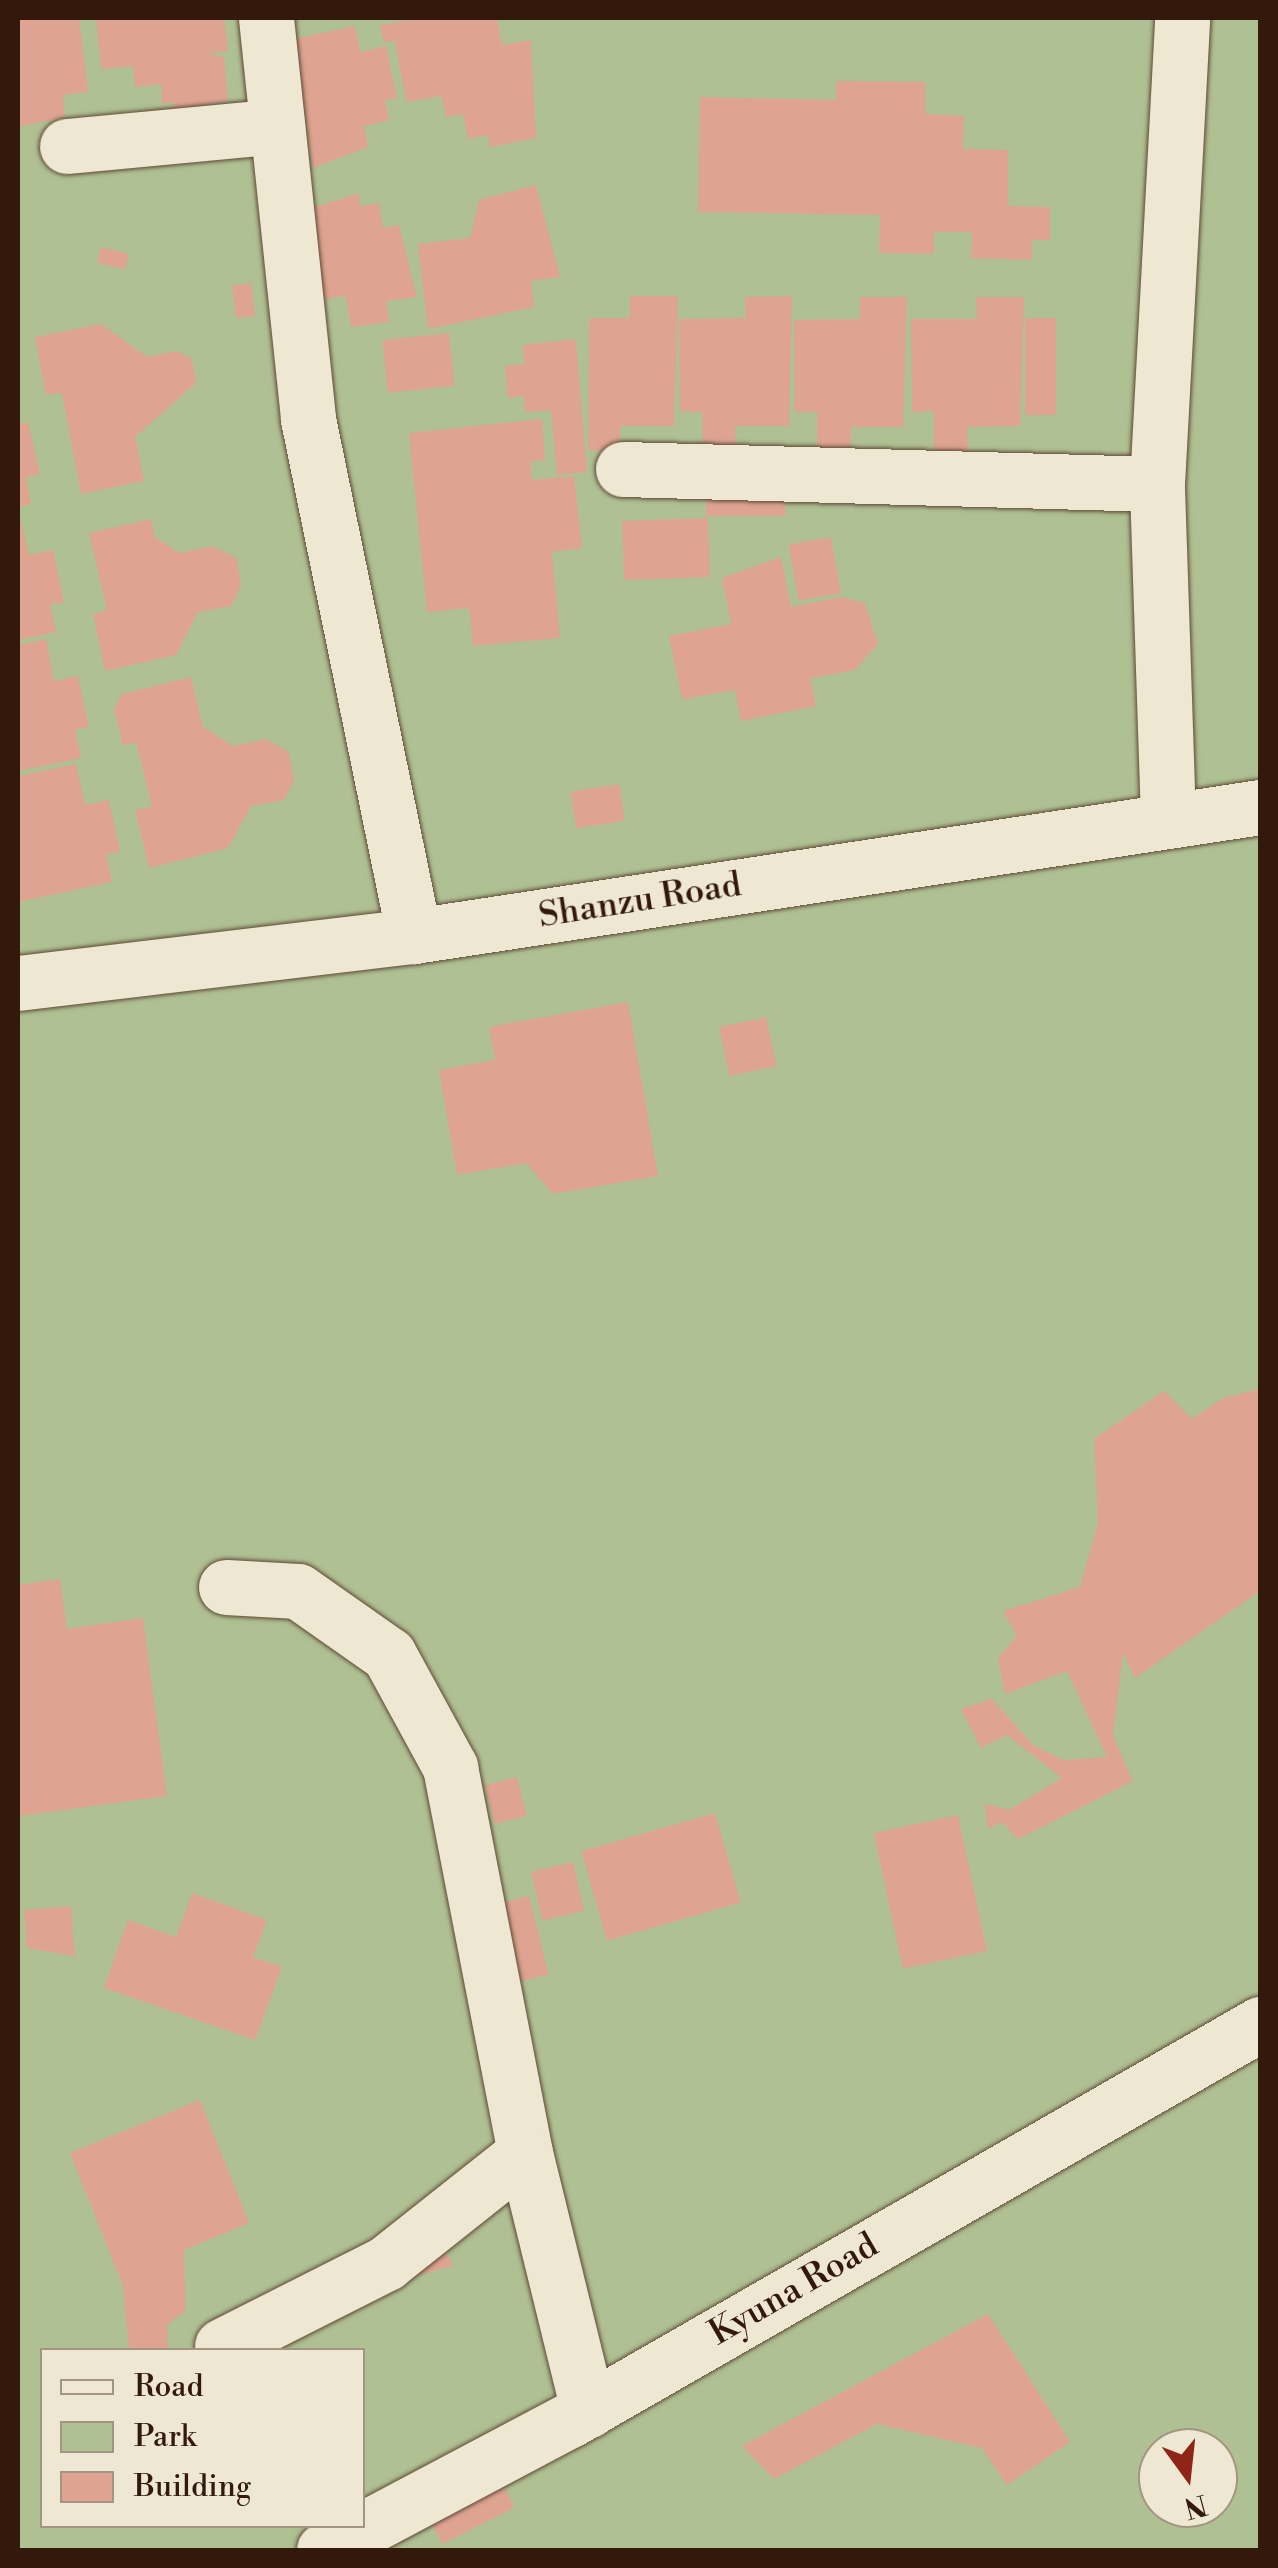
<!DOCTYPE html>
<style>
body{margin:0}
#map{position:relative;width:1278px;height:2568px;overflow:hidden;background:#e5dab8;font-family:"Libre Bodoni",serif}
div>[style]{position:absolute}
.green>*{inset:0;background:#afc193}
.building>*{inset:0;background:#dea491;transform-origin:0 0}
.roads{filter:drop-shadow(0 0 2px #604937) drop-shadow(0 0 2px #604937)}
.street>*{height:55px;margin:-27.5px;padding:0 27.5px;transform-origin:27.5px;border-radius:27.5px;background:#eee7d1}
.secondary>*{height:55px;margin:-27.5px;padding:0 27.5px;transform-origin:27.5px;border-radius:27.5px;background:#eee7d1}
span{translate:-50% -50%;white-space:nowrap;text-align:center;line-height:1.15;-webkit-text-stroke:8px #eee7d1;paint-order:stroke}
.street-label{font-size:35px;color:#33190c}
.frame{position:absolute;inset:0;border:20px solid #33190c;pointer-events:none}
.legend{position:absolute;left:40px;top:2348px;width:325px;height:180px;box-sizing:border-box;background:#eee7d1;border:2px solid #a39582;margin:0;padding:12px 18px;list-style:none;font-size:30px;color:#33190c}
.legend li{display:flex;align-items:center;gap:20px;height:50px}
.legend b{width:50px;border:2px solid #a39582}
.north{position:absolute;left:1138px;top:2428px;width:100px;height:100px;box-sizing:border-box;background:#eee7d1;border:2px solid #a39582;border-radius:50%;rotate:165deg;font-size:28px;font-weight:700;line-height:40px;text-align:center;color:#33190c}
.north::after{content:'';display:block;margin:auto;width:35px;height:45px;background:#8f2418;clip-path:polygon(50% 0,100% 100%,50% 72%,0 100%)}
</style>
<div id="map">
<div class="green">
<i style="clip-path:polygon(evenodd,18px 18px,1260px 18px,1260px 2550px,18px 2550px,18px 18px,42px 2350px,362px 2350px,362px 2526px,42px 2526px,42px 2350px,18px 18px,1158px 2448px,1218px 2448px,1218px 2508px,1158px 2508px,1158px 2448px)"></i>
</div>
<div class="building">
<i style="clip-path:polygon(18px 18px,79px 18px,88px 92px,63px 95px,65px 117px,18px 127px)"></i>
<i style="clip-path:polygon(96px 18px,224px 18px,228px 51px,207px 53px,224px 57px,228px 100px,174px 111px,174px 102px,162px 104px,161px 84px,135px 87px,133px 66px,101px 69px)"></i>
<i style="clip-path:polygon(422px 18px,497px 18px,502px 45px,531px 40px,536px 138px,490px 147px,488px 135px,468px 139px,463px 114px,446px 117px,442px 96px,406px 102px,395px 41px,384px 42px,380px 25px)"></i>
<i style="clip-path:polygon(355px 26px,360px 52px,386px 46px,397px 98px,385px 100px,389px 120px,364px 126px,368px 147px,313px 168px,294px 39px)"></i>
<i style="clip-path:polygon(836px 81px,925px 82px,925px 114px,964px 116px,963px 149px,1008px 150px,1008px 206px,1050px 207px,1050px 240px,1032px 240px,1032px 260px,971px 258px,972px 232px,934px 232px,934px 254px,879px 253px,880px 215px,698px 212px,700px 97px,836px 100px)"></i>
<i style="clip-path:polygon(536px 185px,560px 277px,531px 281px,534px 307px,428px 329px,418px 244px,470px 238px,479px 200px)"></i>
<i style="clip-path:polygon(359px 193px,360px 206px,379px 203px,383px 228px,399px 225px,417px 297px,386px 301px,389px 322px,351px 327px,346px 296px,318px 300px,312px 208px)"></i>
<i style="left:101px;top:247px;width:29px;height:16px;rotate:14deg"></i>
<i style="left:251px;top:283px;width:33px;height:19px;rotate:83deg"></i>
<i style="clip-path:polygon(630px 296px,678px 296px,674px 426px,620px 426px,620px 451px,588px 450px,589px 318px,630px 318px)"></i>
<i style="clip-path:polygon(792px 296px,789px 426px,735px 426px,736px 452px,703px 452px,702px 412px,680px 411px,679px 319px,746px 318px,745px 297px)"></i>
<i style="clip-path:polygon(860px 297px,907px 297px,903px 427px,851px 427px,851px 452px,817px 453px,817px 412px,795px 412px,794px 320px,860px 319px)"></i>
<i style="clip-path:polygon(976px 297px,1024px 297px,1020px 426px,967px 427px,968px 451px,934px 452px,934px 411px,912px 412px,911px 319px,977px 319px)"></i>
<i style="left:1025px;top:318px;width:31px;height:97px"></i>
<i style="clip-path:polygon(101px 324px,147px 357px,177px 351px,192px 359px,196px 383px,135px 437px,144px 481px,81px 494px,62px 393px,46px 395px,35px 337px)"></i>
<i style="left:449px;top:333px;width:53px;height:67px;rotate:84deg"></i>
<i style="clip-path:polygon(576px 339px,587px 472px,557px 475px,551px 410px,525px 412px,524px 396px,508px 398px,505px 366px,524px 364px,523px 345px)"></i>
<i style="clip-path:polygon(542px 419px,545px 460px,530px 462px,532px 480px,574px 476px,582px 548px,552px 552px,560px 638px,473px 646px,469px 608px,427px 612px,409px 433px)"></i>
<i style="clip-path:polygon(28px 422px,40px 474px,26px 477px,31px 504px,18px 507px,18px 424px)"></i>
<i style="left:785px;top:491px;width:25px;height:79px;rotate:90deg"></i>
<i style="clip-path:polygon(18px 509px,29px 555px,53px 550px,64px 602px,50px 605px,56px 632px,18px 640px)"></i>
<i style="left:708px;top:518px;width:59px;height:86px;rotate:88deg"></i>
<i style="clip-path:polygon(151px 519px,155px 537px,179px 553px,212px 546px,237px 558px,241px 586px,231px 606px,198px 612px,176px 655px,105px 671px,93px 614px,107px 610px,89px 533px)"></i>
<i style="left:831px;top:537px;width:57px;height:43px;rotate:80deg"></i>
<i style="clip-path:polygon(781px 557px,791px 607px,840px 597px,865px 603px,878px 644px,855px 670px,810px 678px,816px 706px,741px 721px,735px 690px,682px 699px,669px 636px,731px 624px,722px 578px)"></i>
<i style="clip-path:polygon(46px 639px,54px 681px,78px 676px,89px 727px,75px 730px,81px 758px,18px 771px,18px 645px)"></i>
<i style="clip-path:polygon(191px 677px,203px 727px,233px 746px,265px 739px,289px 752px,294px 780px,284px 800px,251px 806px,228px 848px,149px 868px,135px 810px,152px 807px,136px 742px,123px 746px,114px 708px,122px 694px)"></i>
<i style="clip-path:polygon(76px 764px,85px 805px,109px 800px,120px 852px,106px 854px,112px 882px,18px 902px,18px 776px)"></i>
<i style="left:619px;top:784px;width:37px;height:49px;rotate:81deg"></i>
<i style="clip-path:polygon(628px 1002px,658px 1176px,553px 1194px,526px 1163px,457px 1175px,439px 1070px,495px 1060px,489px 1027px)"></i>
<i style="left:766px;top:1017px;width:50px;height:48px;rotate:78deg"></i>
<i style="clip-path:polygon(1260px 1389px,1260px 1591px,1135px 1678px,1123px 1653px,1113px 1736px,1133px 1781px,1018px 1839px,1002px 1822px,988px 1829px,985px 1804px,1009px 1810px,1062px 1778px,1007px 1735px,981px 1748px,961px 1709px,992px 1699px,1033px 1745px,1063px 1760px,1107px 1757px,1067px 1671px,1005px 1694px,998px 1657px,1017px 1636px,1003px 1611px,1080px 1587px,1098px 1522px,1094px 1439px,1164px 1391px,1192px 1419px,1223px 1398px)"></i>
<i style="clip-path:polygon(60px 1579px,67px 1629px,143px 1618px,167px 1796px,18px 1816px,18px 1585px)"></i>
<i style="left:517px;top:1777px;width:40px;height:33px;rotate:76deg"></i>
<i style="left:715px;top:1813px;width:93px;height:139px;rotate:74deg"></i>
<i style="left:958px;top:1815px;width:139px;height:86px;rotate:78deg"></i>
<i style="left:573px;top:1862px;width:50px;height:43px;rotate:77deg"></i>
<i style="clip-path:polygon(192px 1893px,267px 1920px,253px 1957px,282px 1967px,255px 2040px,104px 1988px,128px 1920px,176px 1937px)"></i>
<i style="left:529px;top:1896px;width:81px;height:32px;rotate:76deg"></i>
<i style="clip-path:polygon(71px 1906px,75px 1956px,27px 1948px,24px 1910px)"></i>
<i style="clip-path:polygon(200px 2100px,249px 2223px,184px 2250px,186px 2310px,167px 2325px,168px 2350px,129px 2350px,123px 2286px,70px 2153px)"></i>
<i style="clip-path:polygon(441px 2245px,454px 2265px,416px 2276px,412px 2264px)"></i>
<i style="clip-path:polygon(988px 2314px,1070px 2442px,1007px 2485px,982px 2448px,877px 2424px,774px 2479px,742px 2446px)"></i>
<i style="left:503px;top:2485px;width:25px;height:81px;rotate:63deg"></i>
</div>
<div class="roads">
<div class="street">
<i style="left:266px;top:18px;width:403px;rotate:84deg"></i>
<i style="left:308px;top:419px;width:528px;rotate:78.41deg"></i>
<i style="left:67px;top:146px;width:211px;rotate:-5.4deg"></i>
<i style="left:623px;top:469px;width:534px;rotate:1.61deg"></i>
<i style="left:1168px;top:819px;width:335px;rotate:-91.9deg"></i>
<i style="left:1157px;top:484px;width:467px;rotate:-86.9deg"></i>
<i style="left:18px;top:983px;width:399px;rotate:-6.8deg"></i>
<i style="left:414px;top:936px;width:856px;rotate:-8.67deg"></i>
<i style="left:226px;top:1587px;width:72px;rotate:3.2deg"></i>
<i style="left:298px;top:1591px;width:111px;rotate:35.1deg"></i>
<i style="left:389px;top:1655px;width:128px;rotate:61.4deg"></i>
<i style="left:450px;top:1767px;width:393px;rotate:79deg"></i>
<i style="left:525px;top:2153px;width:265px;rotate:76.2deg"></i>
<i style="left:222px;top:2346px;width:184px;rotate:-26.8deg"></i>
<i style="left:386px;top:2263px;width:177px;rotate:-38.4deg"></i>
</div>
<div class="secondary">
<i style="left:324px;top:2550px;width:278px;rotate:-27.9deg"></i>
<i style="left:570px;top:2420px;width:796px;rotate:-29.85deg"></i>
</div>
</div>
<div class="street-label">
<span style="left:640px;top:901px;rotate:-9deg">Shanzu Road</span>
<span style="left:794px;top:2290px;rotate:-30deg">Kyuna Road</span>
</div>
<div class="frame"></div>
<ul class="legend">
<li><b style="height:12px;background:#eee7d1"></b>Road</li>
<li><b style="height:28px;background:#afc193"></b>Park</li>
<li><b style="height:28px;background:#dea491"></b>Building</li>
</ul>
<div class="north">N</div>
</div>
